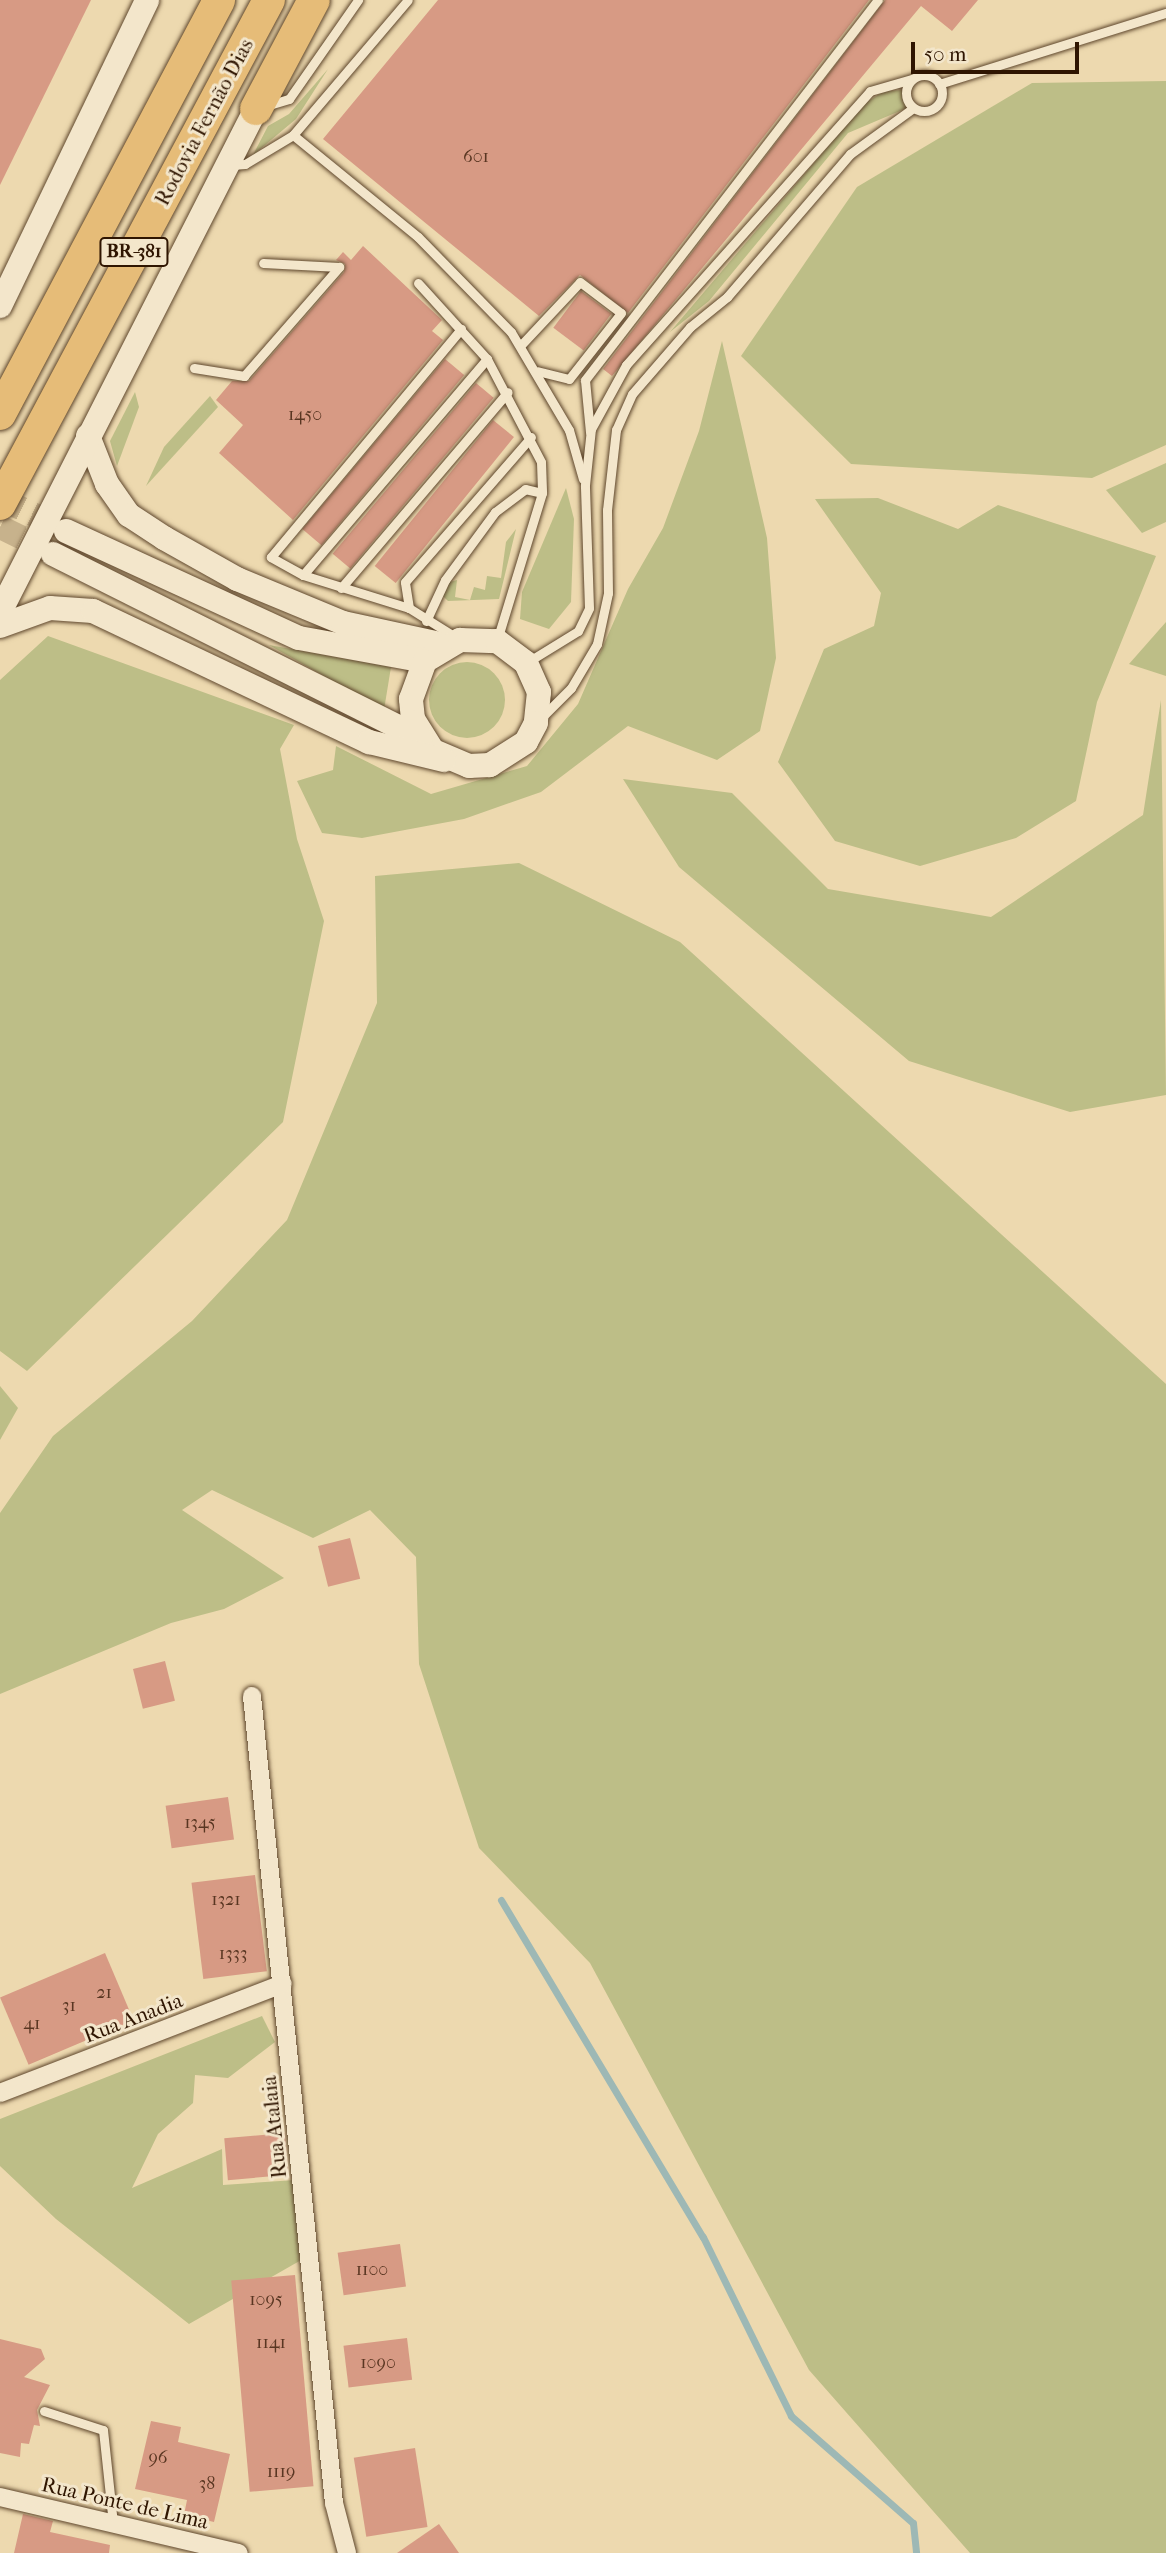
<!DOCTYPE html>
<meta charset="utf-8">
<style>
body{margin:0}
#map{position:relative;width:1166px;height:2553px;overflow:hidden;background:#edd9af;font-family:"IM FELL French Canon",serif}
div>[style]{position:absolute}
.green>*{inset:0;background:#bdbe87}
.round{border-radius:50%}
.stream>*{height:7px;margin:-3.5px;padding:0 3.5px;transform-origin:3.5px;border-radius:3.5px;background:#9db8b5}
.building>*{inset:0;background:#d79a84;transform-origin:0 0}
.secondary-tunnel>*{height:24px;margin-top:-12px;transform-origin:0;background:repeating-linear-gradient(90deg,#c7b28c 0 24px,transparent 0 36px)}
.roads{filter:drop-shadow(0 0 2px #5e462c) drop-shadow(0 0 2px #5e462c)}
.lane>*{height:9px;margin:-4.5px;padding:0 4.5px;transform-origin:4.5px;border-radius:4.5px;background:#f3e6cb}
.lane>.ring{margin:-4.5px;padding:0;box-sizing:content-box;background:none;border:9px solid #f3e6cb;border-radius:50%}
.street>*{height:18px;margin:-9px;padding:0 9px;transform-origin:9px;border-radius:9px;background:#f3e6cb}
.secondary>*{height:24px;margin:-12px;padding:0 12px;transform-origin:12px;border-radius:12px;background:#f3e6cb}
.highway>*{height:32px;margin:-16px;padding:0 16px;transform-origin:16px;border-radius:16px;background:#e6bc78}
span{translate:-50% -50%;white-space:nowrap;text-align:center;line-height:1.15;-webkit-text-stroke:6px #f3e6cb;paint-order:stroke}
.number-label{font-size:18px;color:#593622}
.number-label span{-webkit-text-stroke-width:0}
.shield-label span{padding:2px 5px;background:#f3e6cb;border:2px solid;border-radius:5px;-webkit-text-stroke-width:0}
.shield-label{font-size:19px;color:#2f1501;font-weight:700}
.street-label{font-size:21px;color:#2f1501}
.scale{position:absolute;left:911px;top:42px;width:168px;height:32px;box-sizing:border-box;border:4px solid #2f1501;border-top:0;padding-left:9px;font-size:21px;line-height:24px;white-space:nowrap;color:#2f1501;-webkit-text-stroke:5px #f3e6cb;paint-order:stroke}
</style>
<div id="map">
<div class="green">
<i style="clip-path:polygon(328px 69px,296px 119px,253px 155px,268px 126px,289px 114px)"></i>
<i style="clip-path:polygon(1166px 81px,1166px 445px,1092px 478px,851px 464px,741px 356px,857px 187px,1032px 83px)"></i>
<i style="clip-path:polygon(904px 90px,907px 108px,848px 133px,709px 301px,670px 332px,864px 104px,884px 91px)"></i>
<i style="clip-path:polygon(722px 341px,767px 538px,776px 658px,760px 731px,717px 760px,628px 726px,541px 792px,464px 819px,362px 838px,322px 833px,297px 781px,333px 770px,336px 746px,431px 794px,527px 766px,578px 704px,628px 589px,663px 528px,699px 431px)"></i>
<i style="clip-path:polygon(135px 392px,139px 407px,117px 466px,110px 441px)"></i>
<i style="clip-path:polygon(210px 396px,218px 407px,146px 486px,164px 447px)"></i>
<i style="clip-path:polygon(1166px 463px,1166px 522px,1142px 533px,1106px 490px)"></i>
<i style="clip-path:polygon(566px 488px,574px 519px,571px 602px,549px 629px,520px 619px,522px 592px)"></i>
<i style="clip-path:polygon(878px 498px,958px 529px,998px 505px,1156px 556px,1097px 702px,1076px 801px,1016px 838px,920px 866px,835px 841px,778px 762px,824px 649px,874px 626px,881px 593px,815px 499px)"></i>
<i style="clip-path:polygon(516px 529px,499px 599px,448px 601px,443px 596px,450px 582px,457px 580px,455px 597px,470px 600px,474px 587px,485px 590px,487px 576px,501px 578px,506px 542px)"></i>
<i style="clip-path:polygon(1166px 622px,1166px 676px,1129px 664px)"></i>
<i style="clip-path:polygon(48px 636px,294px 725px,280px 749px,297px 839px,324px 921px,283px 1122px,27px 1371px,0 1351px,0 680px)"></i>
<i style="clip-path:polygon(269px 645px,391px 667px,384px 710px)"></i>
<i class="round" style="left:429px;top:662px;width:76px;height:76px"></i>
<i style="clip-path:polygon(1161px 700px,1166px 1095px,1070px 1112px,909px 1061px,679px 867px,623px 779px,732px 793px,828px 889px,991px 917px,1143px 815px)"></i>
<i style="clip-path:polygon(519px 863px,680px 942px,1166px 1384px,1166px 2553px,970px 2553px,809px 2370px,590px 1963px,479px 1848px,419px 1664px,416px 1557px,370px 1510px,313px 1538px,212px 1490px,182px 1510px,284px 1578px,224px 1609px,171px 1623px,0 1694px,0 1513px,53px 1436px,192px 1321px,287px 1220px,377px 1003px,375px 876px)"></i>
<i style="clip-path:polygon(0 1386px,18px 1408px,0 1440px)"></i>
<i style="clip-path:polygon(262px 2016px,275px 2042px,228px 2078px,195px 2075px,193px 2103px,158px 2134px,132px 2188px,222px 2149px,223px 2185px,295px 2180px,303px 2259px,189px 2324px,56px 2219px,0 2166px,0 2119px)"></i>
</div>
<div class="stream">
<i style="left:501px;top:1900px;width:393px;rotate:59.1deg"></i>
<i style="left:703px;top:2237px;width:199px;rotate:63.8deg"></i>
<i style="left:791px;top:2416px;width:162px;rotate:41.3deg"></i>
<i style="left:913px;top:2523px;width:30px;rotate:84deg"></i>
</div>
<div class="building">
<i style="clip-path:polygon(0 0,91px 0,0 185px)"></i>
<i style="clip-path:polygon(438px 0,869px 0,628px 313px,580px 275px,539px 316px,323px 139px)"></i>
<i style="clip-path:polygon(885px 0,978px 0,952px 31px,921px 6px,612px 376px,603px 369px)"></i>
<i style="clip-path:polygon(363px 246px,442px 320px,432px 331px,443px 340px,293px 520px,219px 453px,243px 425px,216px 400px,232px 381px,249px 381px,344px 272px,345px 264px,336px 260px,343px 252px,351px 260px)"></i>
<i style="left:581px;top:291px;width:38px;height:46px;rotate:37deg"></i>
<i style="left:445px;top:359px;width:25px;height:222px;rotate:40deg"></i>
<i style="left:476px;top:383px;width:23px;height:223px;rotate:40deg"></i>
<i style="left:493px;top:420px;width:27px;height:188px;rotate:39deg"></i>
<i style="left:350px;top:1538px;width:42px;height:33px;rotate:76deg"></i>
<i style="left:165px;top:1661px;width:41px;height:33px;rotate:76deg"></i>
<i style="left:228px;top:1797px;width:43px;height:63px;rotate:82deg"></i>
<i style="left:255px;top:1875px;width:97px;height:64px;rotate:83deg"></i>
<i style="left:105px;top:1953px;width:73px;height:114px;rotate:67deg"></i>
<i style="left:285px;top:2133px;width:42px;height:61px;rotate:85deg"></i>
<i style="left:400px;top:2244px;width:43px;height:63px;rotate:82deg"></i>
<i style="left:295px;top:2275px;width:212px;height:64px;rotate:85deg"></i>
<i style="left:407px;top:2338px;width:42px;height:64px;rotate:83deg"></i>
<i style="clip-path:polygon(0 2339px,41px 2349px,45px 2359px,24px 2377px,50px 2385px,37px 2410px,40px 2426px,34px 2425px,29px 2444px,21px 2443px,20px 2457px,0 2453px)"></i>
<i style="clip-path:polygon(151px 2421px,181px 2427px,178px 2442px,230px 2454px,214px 2522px,184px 2515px,187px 2500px,135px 2489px)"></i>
<i style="left:415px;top:2448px;width:80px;height:62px;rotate:81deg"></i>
<i style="clip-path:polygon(23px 2514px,53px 2521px,50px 2532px,110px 2545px,109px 2553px,14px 2553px)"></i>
<i style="clip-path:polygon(439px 2524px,459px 2553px,397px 2553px)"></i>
</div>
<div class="secondary-tunnel">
<i style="left:0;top:498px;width:72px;rotate:26.2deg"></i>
<i style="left:0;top:527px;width:59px;rotate:26.1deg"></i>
</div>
<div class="roads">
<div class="lane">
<i class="ring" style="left:906px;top:75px;width:27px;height:27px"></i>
<i style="left:939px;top:84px;width:238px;rotate:-17.4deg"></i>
<i style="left:269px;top:105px;width:21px;rotate:-17deg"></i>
<i style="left:289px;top:99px;width:121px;rotate:-55.1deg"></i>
<i style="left:293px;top:135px;width:161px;rotate:39.2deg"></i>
<i style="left:418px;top:237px;width:133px;rotate:45.6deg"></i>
<i style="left:511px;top:332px;width:114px;rotate:59.4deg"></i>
<i style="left:569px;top:430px;width:51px;rotate:74.1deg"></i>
<i style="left:232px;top:165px;width:13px;rotate:-4deg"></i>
<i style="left:245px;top:164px;width:56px;rotate:-31.1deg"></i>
<i style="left:293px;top:135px;width:177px;rotate:-49.6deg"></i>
<i style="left:418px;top:283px;width:103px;rotate:47.8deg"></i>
<i style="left:487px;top:359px;width:116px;rotate:62.3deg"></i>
<i style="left:541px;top:462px;width:31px;rotate:88deg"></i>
<i style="left:542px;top:493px;width:154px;rotate:107deg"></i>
<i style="left:521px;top:345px;width:86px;rotate:-46.9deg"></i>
<i style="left:580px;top:282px;width:51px;rotate:37.1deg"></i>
<i style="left:621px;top:313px;width:84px;rotate:128.2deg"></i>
<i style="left:569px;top:379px;width:32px;rotate:-166deg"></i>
<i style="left:194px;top:368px;width:51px;rotate:9.1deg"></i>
<i style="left:244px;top:376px;width:145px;rotate:-48.9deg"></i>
<i style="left:339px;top:267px;width:76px;rotate:-177deg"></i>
<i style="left:590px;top:432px;width:52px;rotate:-95.5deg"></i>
<i style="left:585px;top:380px;width:480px;rotate:-52.4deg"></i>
<i style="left:303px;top:575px;width:284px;rotate:-49.6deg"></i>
<i style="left:341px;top:588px;width:257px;rotate:-49.6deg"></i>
<i style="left:409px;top:608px;width:26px;rotate:-99deg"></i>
<i style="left:405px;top:582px;width:192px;rotate:-49deg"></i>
<i style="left:426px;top:621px;width:45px;rotate:-65.1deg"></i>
<i style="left:445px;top:580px;width:84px;rotate:-53.7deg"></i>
<i style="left:495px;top:512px;width:38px;rotate:-37deg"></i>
<i style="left:525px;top:489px;width:17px;rotate:13deg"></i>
<i style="left:457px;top:638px;width:57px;rotate:-148deg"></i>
<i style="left:409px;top:608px;width:111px;rotate:-162.7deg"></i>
<i style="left:303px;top:575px;width:37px;rotate:-151deg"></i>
<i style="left:271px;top:557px;width:297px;rotate:-50.2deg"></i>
<i style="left:526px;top:663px;width:61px;rotate:-31.6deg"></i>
<i style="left:578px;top:631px;width:25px;rotate:-64deg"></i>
<i style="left:589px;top:608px;width:123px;rotate:-91.9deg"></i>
<i style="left:585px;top:485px;width:56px;rotate:-83.9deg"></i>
<i style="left:591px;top:429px;width:73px;rotate:-61.3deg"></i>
<i style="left:626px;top:365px;width:367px;rotate:-48.3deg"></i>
<i style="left:870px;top:91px;width:44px;rotate:-15.9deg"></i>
<i style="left:542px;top:717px;width:41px;rotate:-45deg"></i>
<i style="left:571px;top:688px;width:51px;rotate:-59.4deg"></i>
<i style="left:597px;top:644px;width:52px;rotate:-77.8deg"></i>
<i style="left:608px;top:593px;width:83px;rotate:-90.7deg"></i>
<i style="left:607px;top:510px;width:81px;rotate:-83.6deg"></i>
<i style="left:616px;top:430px;width:39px;rotate:-66deg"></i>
<i style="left:632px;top:394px;width:89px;rotate:-49.1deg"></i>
<i style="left:690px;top:327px;width:48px;rotate:-39deg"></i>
<i style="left:727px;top:297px;width:189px;rotate:-49.3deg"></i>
<i style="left:850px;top:154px;width:78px;rotate:-36.1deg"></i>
<i style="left:44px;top:2411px;width:62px;rotate:17.9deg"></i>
<i style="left:103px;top:2430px;width:94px;rotate:83.9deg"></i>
</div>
<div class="street">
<i style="left:252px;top:1696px;width:811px;rotate:84.2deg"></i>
<i style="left:334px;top:2503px;width:52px;rotate:75.4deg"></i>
<i style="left:0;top:2093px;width:303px;rotate:-21.1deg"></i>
<i style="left:0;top:2497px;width:245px;rotate:13.2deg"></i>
</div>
<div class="secondary">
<i style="left:0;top:306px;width:339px;rotate:-64.3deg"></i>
<i style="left:88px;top:436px;width:52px;rotate:68.4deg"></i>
<i style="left:107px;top:484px;width:38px;rotate:55deg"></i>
<i style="left:129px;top:515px;width:42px;rotate:33.3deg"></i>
<i style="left:164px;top:538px;width:84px;rotate:29.3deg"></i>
<i style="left:237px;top:579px;width:115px;rotate:22.5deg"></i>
<i style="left:343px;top:623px;width:104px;rotate:12.2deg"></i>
<i style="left:66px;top:531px;width:256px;rotate:24.7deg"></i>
<i style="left:299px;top:638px;width:128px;rotate:10.3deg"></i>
<i style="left:425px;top:661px;width:41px;rotate:-31deg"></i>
<i style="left:460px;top:640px;width:37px;rotate:2deg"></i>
<i style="left:497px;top:641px;width:36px;rotate:37deg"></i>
<i style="left:526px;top:663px;width:32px;rotate:66deg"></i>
<i style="left:539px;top:692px;width:31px;rotate:96deg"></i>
<i style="left:536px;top:723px;width:21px;rotate:118deg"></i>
<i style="left:526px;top:742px;width:43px;rotate:147.4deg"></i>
<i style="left:490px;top:765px;width:21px;rotate:177deg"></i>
<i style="left:469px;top:766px;width:39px;rotate:-157deg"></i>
<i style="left:433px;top:751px;width:38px;rotate:-122deg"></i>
<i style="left:413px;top:719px;width:20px;rotate:-96deg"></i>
<i style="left:411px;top:699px;width:40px;rotate:-69.8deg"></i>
<i style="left:53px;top:554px;width:411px;rotate:26.6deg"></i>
<i style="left:0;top:612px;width:564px;rotate:-63.03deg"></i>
<i style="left:0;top:626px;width:53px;rotate:-19.8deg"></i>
<i style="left:50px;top:608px;width:43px;rotate:4deg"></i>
<i style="left:93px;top:611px;width:306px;rotate:25.4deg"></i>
<i style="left:369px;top:742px;width:77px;rotate:13.5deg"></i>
</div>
<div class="highway">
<i style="left:256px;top:109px;width:123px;rotate:-62deg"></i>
<i style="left:0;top:414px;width:468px;rotate:-62.1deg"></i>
<i style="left:0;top:504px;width:571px;rotate:-61.91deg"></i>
</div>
</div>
<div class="number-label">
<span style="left:476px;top:157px">601</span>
<span style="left:305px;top:415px">1450</span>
<span style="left:200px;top:1823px">1345</span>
<span style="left:226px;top:1900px">1321</span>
<span style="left:233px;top:1954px">1333</span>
<span style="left:104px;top:1993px">21</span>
<span style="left:69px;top:2006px">31</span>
<span style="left:32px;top:2024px">41</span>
<span style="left:372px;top:2270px">1100</span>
<span style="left:266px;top:2300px">1095</span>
<span style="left:271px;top:2343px">1141</span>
<span style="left:378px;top:2363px">1090</span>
<span style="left:158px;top:2458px">96</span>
<span style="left:281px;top:2472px">1119</span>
<span style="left:207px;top:2484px">38</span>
</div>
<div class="shield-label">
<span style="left:134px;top:252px">BR-381</span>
</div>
<div class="street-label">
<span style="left:204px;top:122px;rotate:-62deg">Rodovia Fernão Dias</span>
<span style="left:133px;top:2018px;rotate:-21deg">Rua Anadia</span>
<span style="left:274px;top:2127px;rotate:-96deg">Rua Atalaia</span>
<span style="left:125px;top:2503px;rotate:13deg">Rua Ponte de Lima</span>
</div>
<div class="scale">50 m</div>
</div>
